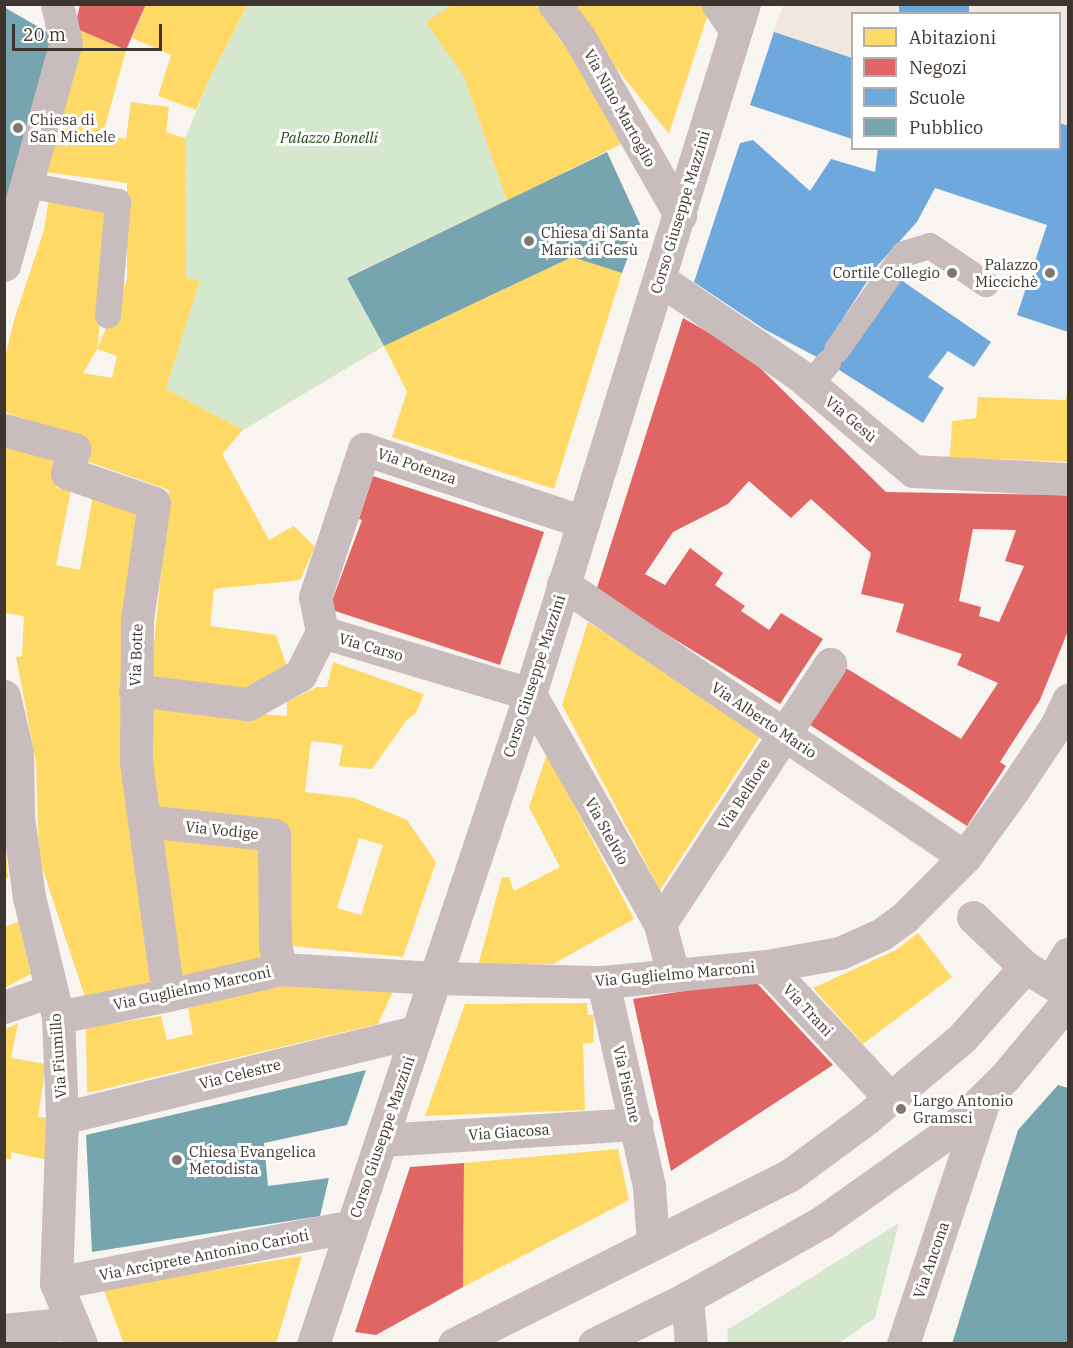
<!DOCTYPE html>
<meta charset="utf-8">
<style>
body{margin:0}
#map{position:relative;width:1073px;height:1348px;overflow:hidden;background:#f8f4f0;font-family:"IBM Plex Serif",serif}
div>[style]{position:absolute}
.built>*{inset:0;background:#f2e7de}
.green>*{inset:0;background:#d5e7cd}
.homes>*{inset:0;background:#ffd966}
.shops>*{inset:0;background:#e06666}
.schools>*{inset:0;background:#6fa8dc;transform-origin:0 0}
.public>*{inset:0;background:#76a5af}
.service>*{height:26px;margin:-13px;padding:0 13px;transform-origin:13px;border-radius:13px;background:#c9bcbd}
.pedestrian>*{height:33px;margin:-16.5px;padding:0 16.5px;transform-origin:16.5px;border-radius:16.5px;background:#c9bcbd}
.minor>*{height:33px;margin:-16.5px;padding:0 16.5px;transform-origin:16.5px;border-radius:16.5px;background:#c9bcbd}
.tertiary>*{height:33px;margin:-16.5px;padding:0 16.5px;transform-origin:16.5px;border-radius:16.5px;background:#c9bcbd}
.dots>*{width:16px;height:16px;translate:-50% -50%;box-sizing:border-box;border:3px solid #fff;border-radius:50%}
span{translate:-50% -50%;white-space:nowrap;text-align:center;line-height:1.15;-webkit-text-stroke:6px #fff;paint-order:stroke}
.street-label{font-size:15px;color:#3e352e}
.poi-label{font-size:15px;color:#3e352e}
.left{translate:0 -50%;text-align:left}
.right{translate:-100% -50%;text-align:right}
.park-label{font-size:15px;color:#1e4113;font-style:italic}
.frame{position:absolute;inset:0;border:6px solid #3e352e;pointer-events:none}
.legend{position:absolute;left:851px;top:12px;width:210px;height:138px;box-sizing:border-box;background:#fff;border:2px solid #b2aeab;margin:0;padding:8px 10px;list-style:none;font-size:18px;color:#3e352e}
.legend li{display:flex;align-items:center;gap:12px;height:30px}
.legend b{width:30px;border:2px solid #b2aeab}
.scale{position:absolute;left:12px;top:24px;width:150px;height:27px;box-sizing:border-box;border:3px solid #3e352e;border-top:0;padding-left:8px;font-size:18px;line-height:21px;white-space:nowrap;color:#3e352e;-webkit-text-stroke:4px #fff;paint-order:stroke}
</style>
<div id="map">
<div class="built">
<i style="clip-path:polygon(783px 5px,1068px 5px,1068px 332px,1017px 315px,1047px 225px,876px 167px,878px 149px,1060px 148px,1060px 14px,852px 14px,852px 139px,750px 105px)"></i>
</div>
<div class="green">
<i style="clip-path:polygon(248px 5px,454px 5px,464px 76px,507px 201px,347px 277px,384px 346px,243px 430px,166px 389px,200px 280px,186px 278px,185px 138px,212px 74px)"></i>
<i style="clip-path:polygon(899px 1223px,875px 1318px,839px 1343px,728px 1343px,727px 1330px)"></i>
</div>
<div class="homes">
<i style="clip-path:polygon(146px 4px,248px 4px,212px 74px,196px 110px,158px 96px,171px 55px,132px 38px)"></i>
<i style="clip-path:polygon(454px 4px,535px 4px,562px 43px,571px 38px,629px 140px,507px 201px,464px 76px,426px 22px)"></i>
<i style="clip-path:polygon(565px 4px,701px 4px,708px 14px,669px 134px)"></i>
<i style="clip-path:polygon(75px 28px,126px 50px,103px 134px,126px 139px,131px 102px,169px 107px,166px 132px,185px 138px,186px 278px,200px 280px,166px 389px,243px 430px,222px 454px,269px 540px,294px 526px,315px 547px,300px 580px,214px 589px,210px 626px,276px 635px,288px 670px,248px 693px,151px 676px,169px 490px,83px 460px,89px 440px,4px 412px,4px 361px,14px 320px,44px 230px,49px 197px,113px 209px,97px 349px,83px 373px,112px 378px,117px 356px,97px 349px,127px 280px,127px 183px,45px 172px)"></i>
<i style="clip-path:polygon(572px 257px,622px 273px,554px 489px,392px 437px,407px 392px,384px 346px)"></i>
<i style="clip-path:polygon(1068px 392px,1068px 462px,950px 457px,952px 421px,976px 418px,978px 397px,1065px 400px)"></i>
<i style="clip-path:polygon(4px 443px,59px 460px,56px 488px,71px 490px,56px 565px,80px 570px,93px 495px,146px 506px,154px 992px,87px 1003px,39px 858px,36px 762px,16px 657px,22px 656px,24px 616px,4px 613px)"></i>
<i style="clip-path:polygon(588px 622px,762px 734px,660px 890px,562px 705px)"></i>
<i style="clip-path:polygon(evenodd,333px 662px,424px 694px,416px 713px,406px 721px,372px 769px,339px 766px,343px 745px,311px 741px,305px 792px,354px 798px,407px 820px,436px 862px,403px 957px,281px 945px,287px 826px,156px 810px,144px 757px,149px 705px,287px 716px,287px 702px,317px 687px,327px 687px,333px 662px,359px 838px,383px 845px,361px 915px,337px 908px,359px 838px)"></i>
<i style="clip-path:polygon(547px 754px,634px 919px,553px 964px,478px 966px,502px 877px,509px 877px,514px 891px,560px 867px,529px 807px)"></i>
<i style="clip-path:polygon(4px 822px,8px 878px,4px 881px)"></i>
<i style="clip-path:polygon(160px 838px,263px 849px,266px 960px,180px 976px)"></i>
<i style="clip-path:polygon(18px 921px,31px 974px,4px 988px,4px 928px)"></i>
<i style="clip-path:polygon(918px 933px,952px 977px,863px 1044px,813px 988px,896px 950px)"></i>
<i style="clip-path:polygon(283px 984px,393px 991px,378px 1024px,87px 1093px,86px 1027px,161px 1016px,167px 1040px,193px 1034px,188px 1008px)"></i>
<i style="clip-path:polygon(587px 1003px,588px 1015px,594px 1015px,593px 1043px,583px 1043px,585px 1110px,425px 1116px,465px 1004px)"></i>
<i style="clip-path:polygon(18px 1023px,11px 1058px,46px 1064px,38px 1117px,55px 1118px,47px 1160px,11px 1152px,11px 1159px,4px 1159px,4px 1030px)"></i>
<i style="clip-path:polygon(618px 1149px,629px 1200px,463px 1287px,464px 1163px)"></i>
<i style="clip-path:polygon(302px 1256px,276px 1344px,124px 1344px,103px 1288px)"></i>
</div>
<div class="shops">
<i style="clip-path:polygon(80px 4px,146px 4px,126px 50px,75px 28px)"></i>
<i style="clip-path:polygon(evenodd,683px 318px,745px 353px,886px 492px,1068px 495px,1068px 631px,1040px 700px,1000px 762px,1006px 766px,967px 826px,810px 725px,846px 668px,961px 739px,998px 683px,957px 665px,962px 654px,896px 632px,904px 604px,861px 594px,871px 553px,811px 499px,791px 518px,749px 481px,728px 504px,673px 532px,645px 574px,665px 585px,690px 548px,723px 573px,715px 585px,745px 606px,741px 611px,769px 630px,781px 613px,823px 639px,780px 704px,596px 591px,683px 318px,973px 529px,1016px 530px,1005px 561px,1024px 566px,999px 622px,979px 616px,981px 607px,959px 601px,973px 529px)"></i>
<i style="clip-path:polygon(373px 476px,544px 532px,500px 665px,329px 609px,362px 520px,359px 519px)"></i>
<i style="clip-path:polygon(754px 980px,833px 1065px,671px 1171px,633px 999px)"></i>
<i style="clip-path:polygon(464px 1163px,463px 1287px,376px 1335px,355px 1332px,410px 1167px)"></i>
</div>
<div class="schools">
<i style="left:899px;top:4px;width:70px;height:10px"></i>
<i style="clip-path:polygon(774px 32px,852px 58px,852px 139px,750px 105px)"></i>
<i style="clip-path:polygon(1060px 123px,1068px 126px,1068px 332px,1017px 315px,1047px 225px,935px 188px,917px 222px,877px 266px,827px 343px,901px 280px,991px 342px,974px 367px,948px 351px,928px 377px,944px 388px,923px 423px,828px 363px,764px 329px,694px 282px,740px 143px,753px 140px,810px 191px,831px 159px,875px 172px,878px 148px,1060px 148px)"></i>
</div>
<div class="public">
<i style="clip-path:polygon(4px 7px,59px 39px,4px 216px)"></i>
<i style="clip-path:polygon(607px 152px,640px 224px,622px 273px,572px 257px,384px 346px,347px 278px)"></i>
<i style="clip-path:polygon(366px 1070px,347px 1125px,264px 1143px,268px 1186px,329px 1178px,320px 1216px,92px 1252px,86px 1135px)"></i>
<i style="clip-path:polygon(1058px 1085px,1068px 1088px,1068px 1344px,952px 1344px,1018px 1130px)"></i>
</div>
<div class="service">
<i style="left:27px;top:185px;width:93px;rotate:10.6deg"></i>
<i style="left:118px;top:202px;width:114px;rotate:95deg"></i>
<i style="left:837px;top:350px;width:117px;rotate:-55.1deg"></i>
<i style="left:904px;top:254px;width:27px;rotate:-17deg"></i>
<i style="left:930px;top:246px;width:68px;rotate:34.2deg"></i>
<i style="left:811px;top:384px;width:27px;rotate:-51deg"></i>
</div>
<div class="pedestrian">
<i style="left:57px;top:4px;width:39px;rotate:77deg"></i>
<i style="left:144px;top:821px;width:131px;rotate:6.1deg"></i>
<i style="left:274px;top:835px;width:110px;rotate:89.5deg"></i>
<i style="left:275px;top:945px;width:25px;rotate:76deg"></i>
<i style="left:973px;top:917px;width:72px;rotate:43.9deg"></i>
<i style="left:1025px;top:967px;width:50px;rotate:31.2deg"></i>
<i style="left:1051px;top:982px;width:33px;rotate:-59deg"></i>
<i style="left:849px;top:1054px;width:59px;rotate:47.1deg"></i>
<i style="left:649px;top:1186px;width:58px;rotate:86.1deg"></i>
<i style="left:687px;top:1298px;width:46px;rotate:85deg"></i>
<i style="left:4px;top:1330px;width:69px;rotate:-5.8deg"></i>
<i style="left:454px;top:1344px;width:376px;rotate:-26.7deg"></i>
<i style="left:790px;top:1175px;width:96px;rotate:-36.5deg"></i>
<i style="left:867px;top:1118px;width:124px;rotate:-40.1deg"></i>
<i style="left:962px;top:1038px;width:95px;rotate:-48.4deg"></i>
<i style="left:594px;top:1344px;width:104px;rotate:-26.3deg"></i>
<i style="left:687px;top:1298px;width:155px;rotate:-29.4deg"></i>
<i style="left:822px;top:1222px;width:157px;rotate:-35.4deg"></i>
<i style="left:950px;top:1131px;width:77px;rotate:-44.5deg"></i>
<i style="left:1005px;top:1077px;width:99px;rotate:-50.3deg"></i>
<i style="left:903px;top:1344px;width:257px;rotate:-71.6deg"></i>
</div>
<div class="minor">
<i style="left:554px;top:4px;width:41px;rotate:52.9deg"></i>
<i style="left:579px;top:37px;width:205px;rotate:60.4deg"></i>
<i style="left:718px;top:4px;width:30px;rotate:56deg"></i>
<i style="left:4px;top:265px;width:231px;rotate:-74.5deg"></i>
<i style="left:661px;top:280px;width:168px;rotate:34.5deg"></i>
<i style="left:799px;top:375px;width:149px;rotate:40.1deg"></i>
<i style="left:913px;top:471px;width:155px;rotate:3deg"></i>
<i style="left:4px;top:430px;width:73px;rotate:15.2deg"></i>
<i style="left:74px;top:449px;width:25px;rotate:106deg"></i>
<i style="left:67px;top:473px;width:92px;rotate:19deg"></i>
<i style="left:154px;top:503px;width:117px;rotate:98.3deg"></i>
<i style="left:137px;top:619px;width:143px;rotate:90.4deg"></i>
<i style="left:136px;top:762px;width:235px;rotate:82.2deg"></i>
<i style="left:563px;top:584px;width:486px;rotate:34.2deg"></i>
<i style="left:322px;top:632px;width:217px;rotate:16.6deg"></i>
<i style="left:530px;top:694px;width:264px;rotate:60.5deg"></i>
<i style="left:660px;top:924px;width:52px;rotate:75.4deg"></i>
<i style="left:322px;top:632px;width:36px;rotate:-101deg"></i>
<i style="left:315px;top:597px;width:156px;rotate:-71.7deg"></i>
<i style="left:364px;top:449px;width:231px;rotate:18.4deg"></i>
<i style="left:135px;top:690px;width:114px;rotate:7.1deg"></i>
<i style="left:248px;top:704px;width:60px;rotate:-29.1deg"></i>
<i style="left:300px;top:675px;width:48px;rotate:-62.9deg"></i>
<i style="left:4px;top:696px;width:57px;rotate:76.9deg"></i>
<i style="left:17px;top:752px;width:65px;rotate:89.1deg"></i>
<i style="left:18px;top:817px;width:81px;rotate:82.2deg"></i>
<i style="left:29px;top:897px;width:123px;rotate:76.4deg"></i>
<i style="left:58px;top:1017px;width:101px;rotate:87.7deg"></i>
<i style="left:62px;top:1118px;width:165px;rotate:92.1deg"></i>
<i style="left:56px;top:1283px;width:66px;rotate:67.7deg"></i>
<i style="left:660px;top:924px;width:311px;rotate:-56.8deg"></i>
<i style="left:767px;top:966px;width:120px;rotate:47deg"></i>
<i style="left:603px;top:982px;width:209px;rotate:77.3deg"></i>
<i style="left:4px;top:1007px;width:49px;rotate:-19.2deg"></i>
<i style="left:58px;top:1017px;width:112px;rotate:-11.3deg"></i>
<i style="left:168px;top:995px;width:116px;rotate:-13deg"></i>
<i style="left:281px;top:969px;width:153px;rotate:3.4deg"></i>
<i style="left:434px;top:978px;width:169px;rotate:1.4deg"></i>
<i style="left:603px;top:982px;width:165px;rotate:-5.6deg"></i>
<i style="left:767px;top:966px;width:74px;rotate:-10.1deg"></i>
<i style="left:840px;top:953px;width:46px;rotate:-24.3deg"></i>
<i style="left:882px;top:934px;width:29px;rotate:-36deg"></i>
<i style="left:905px;top:917px;width:85px;rotate:-45deg"></i>
<i style="left:965px;top:857px;width:84px;rotate:-54.2deg"></i>
<i style="left:1014px;top:789px;width:76px;rotate:-56.3deg"></i>
<i style="left:1056px;top:726px;width:29px;rotate:-65deg"></i>
<i style="left:62px;top:1118px;width:366px;rotate:-13.7deg"></i>
<i style="left:381px;top:1140px;width:256px;rotate:-3.6deg"></i>
<i style="left:56px;top:1283px;width:301px;rotate:-10.9deg"></i>
</div>
<div class="tertiary">
<i style="left:313px;top:1344px;width:685px;rotate:-71.54deg"></i>
<i style="left:530px;top:694px;width:722px;rotate:-72.77deg"></i>
</div>
<div class="dots">
<i style="left:18px;top:128px;background:#7f7872"></i>
<i style="left:529px;top:241px;background:#7f7872"></i>
<i style="left:952px;top:273px;background:#7f7872"></i>
<i style="left:1050px;top:273px;background:#7f7872"></i>
<i style="left:901px;top:1109px;background:#7f7872"></i>
<i style="left:177px;top:1160px;background:#7f7872"></i>
</div>
<div class="street-label">
<span style="left:620px;top:108px;rotate:61deg">Via Nino Martoglio</span>
<span style="left:680px;top:212px;rotate:-73deg">Corso Giuseppe Mazzini</span>
<span style="left:851px;top:419px;rotate:40deg">Via Gesù</span>
<span style="left:417px;top:466px;rotate:19deg">Via Potenza</span>
<span style="left:371px;top:647px;rotate:16deg">Via Carso</span>
<span style="left:136px;top:655px;rotate:-88deg">Via Botte</span>
<span style="left:534px;top:676px;rotate:-72deg">Corso Giuseppe Mazzini</span>
<span style="left:764px;top:720px;rotate:34deg">Via Alberto Mario</span>
<span style="left:744px;top:794px;rotate:-57deg">Via Belfiore</span>
<span style="left:222px;top:830px;rotate:6deg">Via Vodige</span>
<span style="left:607px;top:831px;rotate:61deg">Via Stelvio</span>
<span style="left:675px;top:974px;rotate:-5deg">Via Guglielmo Marconi</span>
<span style="left:192px;top:988px;rotate:-12deg">Via Guglielmo Marconi</span>
<span style="left:808px;top:1010px;rotate:47deg">Via Trani</span>
<span style="left:58px;top:1056px;rotate:-94deg">Via Fiumillo</span>
<span style="left:240px;top:1074px;rotate:-14deg">Via Celestre</span>
<span style="left:627px;top:1084px;rotate:77deg">Via Pistone</span>
<span style="left:509px;top:1132px;rotate:-4deg">Via Giacosa</span>
<span style="left:382px;top:1137px;rotate:-71deg">Corso Giuseppe Mazzini</span>
<span style="left:204px;top:1255px;rotate:-11deg">Via Arciprete Antonino Carioti</span>
<span style="left:931px;top:1260px;rotate:-71deg">Via Ancona</span>
</div>
<div class="poi-label">
<span class="left" style="left:30px;top:128px">Chiesa di<br>San Michele</span>
<span class="left" style="left:541px;top:241px">Chiesa di Santa<br>Maria di Gesù</span>
<span class="right" style="left:1038px;top:273px">Palazzo<br>Miccichè</span>
<span class="right" style="left:940px;top:273px">Cortile Collegio</span>
<span class="left" style="left:913px;top:1109px">Largo Antonio<br>Gramsci</span>
<span class="left" style="left:189px;top:1160px">Chiesa Evangelica<br>Metodista</span>
</div>
<div class="park-label">
<span style="left:329px;top:138px">Palazzo Bonelli</span>
</div>
<div class="frame"></div>
<ul class="legend">
<li><b style="height:16px;background:#ffd966"></b>Abitazioni</li>
<li><b style="height:16px;background:#e06666"></b>Negozi</li>
<li><b style="height:16px;background:#6fa8dc"></b>Scuole</li>
<li><b style="height:16px;background:#76a5af"></b>Pubblico</li>
</ul>
<div class="scale">20 m</div>
</div>
